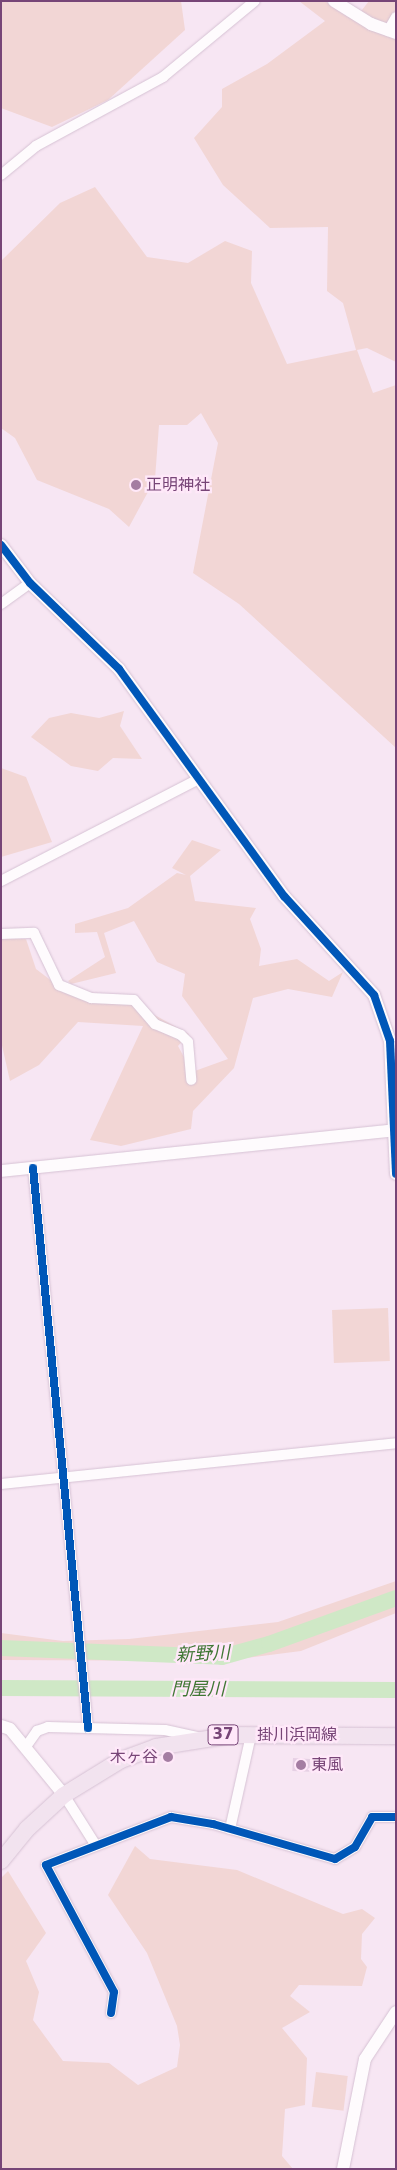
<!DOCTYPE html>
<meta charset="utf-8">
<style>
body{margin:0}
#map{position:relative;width:397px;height:2170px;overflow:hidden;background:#f7e6f3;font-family:"DejaVu Sans","Noto Sans JP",sans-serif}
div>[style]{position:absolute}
.green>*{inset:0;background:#f2d6d5;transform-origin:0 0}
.river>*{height:16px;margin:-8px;padding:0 8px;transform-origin:8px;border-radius:8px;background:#cfe8c6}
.building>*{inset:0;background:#e6d0e4;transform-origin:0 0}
.roads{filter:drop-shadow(0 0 1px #d6c2d4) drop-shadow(0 0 1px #d6c2d4)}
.minor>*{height:10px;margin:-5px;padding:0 5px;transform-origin:5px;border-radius:5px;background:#fefbfd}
.tertiary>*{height:12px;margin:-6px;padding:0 6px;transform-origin:6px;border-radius:6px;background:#fefbfd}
.primary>*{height:16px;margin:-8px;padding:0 8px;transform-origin:8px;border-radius:8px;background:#f2e3ef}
.cycleway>*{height:8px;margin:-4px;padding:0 4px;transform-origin:4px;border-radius:4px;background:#0057b8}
.dots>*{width:14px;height:14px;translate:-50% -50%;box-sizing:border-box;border:2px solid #ffe8f9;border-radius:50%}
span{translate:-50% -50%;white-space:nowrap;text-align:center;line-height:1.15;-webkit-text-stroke:4.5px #ffe8f9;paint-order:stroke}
.shield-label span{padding:1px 4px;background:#ffe8f9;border:1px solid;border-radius:4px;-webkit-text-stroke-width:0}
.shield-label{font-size:15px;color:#774577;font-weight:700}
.poi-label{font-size:16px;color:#774577}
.left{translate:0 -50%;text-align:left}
.right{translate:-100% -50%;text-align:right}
.street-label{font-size:16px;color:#774577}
.water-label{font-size:18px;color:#417735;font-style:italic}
.frame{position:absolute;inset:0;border:2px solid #774577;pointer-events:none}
</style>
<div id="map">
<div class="green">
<i style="clip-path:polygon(1px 1px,181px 1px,185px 30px,108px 100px,52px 127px,1px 108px)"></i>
<i style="clip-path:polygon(299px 1px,325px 1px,348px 17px,358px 15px,369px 1px,396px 1px,396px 362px,367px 348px,357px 350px,373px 393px,396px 385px,396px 748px,239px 604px,193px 573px,218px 443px,201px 413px,187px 425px,159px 425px,155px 479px,129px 527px,109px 509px,37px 480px,15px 438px,1px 428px,1px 261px,60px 203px,95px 187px,147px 257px,188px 263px,225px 241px,252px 251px,251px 283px,287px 364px,356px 350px,343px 303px,327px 291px,328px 227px,270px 228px,223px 185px,194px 138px,222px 107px,222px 89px,267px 64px,325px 21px)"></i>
<i style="clip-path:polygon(124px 711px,120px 726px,142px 759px,113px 758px,98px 771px,71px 766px,31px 737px,49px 718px,71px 713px,99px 718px)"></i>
<i style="clip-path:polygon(1px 768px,26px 777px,52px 842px,1px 857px)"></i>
<i style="clip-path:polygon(192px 840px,221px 850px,190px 876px,195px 901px,256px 908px,250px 919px,261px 949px,259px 966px,297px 959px,329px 981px,343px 972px,332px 997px,288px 989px,253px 998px,234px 1068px,193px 1111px,191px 1129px,121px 1146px,90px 1140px,143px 1026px,78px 1022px,39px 1065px,10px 1081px,1px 1041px,1px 938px,26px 939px,36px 969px,61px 988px,79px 996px,122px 997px,189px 1034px,178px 1046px,192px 1072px,228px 1059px,182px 996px,185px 974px,157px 962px,134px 921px,104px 933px,116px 973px,71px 984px,68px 981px,105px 957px,97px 932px,75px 933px,75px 924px,128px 908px,177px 873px,186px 875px,172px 868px)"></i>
<i style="left:388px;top:1308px;width:53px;height:56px;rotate:88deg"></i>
<i style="clip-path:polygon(396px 1581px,396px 1613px,301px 1651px,222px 1661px,1px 1660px,1px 1633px,63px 1641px,129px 1639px,278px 1622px)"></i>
<i style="clip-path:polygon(135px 1846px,150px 1859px,237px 1870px,343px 1914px,362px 1909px,375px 1918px,362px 1934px,361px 1959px,367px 1967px,362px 1986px,299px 1985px,290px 1996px,310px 2012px,282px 2028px,307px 2058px,305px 2105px,285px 2109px,282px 2156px,293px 2169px,1px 2169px,1px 1878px,8px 1871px,46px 1933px,26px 1961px,39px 1992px,33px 2020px,63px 2061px,109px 2063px,138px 2085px,177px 2067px,180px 2045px,177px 2026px,147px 1953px,108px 1895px)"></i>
<i style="left:316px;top:2072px;width:32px;height:35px;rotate:7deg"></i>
</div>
<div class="river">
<i style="left:1px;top:1648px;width:221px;rotate:2.3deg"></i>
<i style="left:222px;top:1657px;width:49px;rotate:-15.5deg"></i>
<i style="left:269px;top:1644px;width:135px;rotate:-19.9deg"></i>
<i style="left:1px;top:1688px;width:395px;rotate:0.3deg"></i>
</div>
<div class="building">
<i style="left:293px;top:1758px;width:17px;height:13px;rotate:3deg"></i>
</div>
<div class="roads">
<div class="minor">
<i style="left:388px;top:31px;width:16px;rotate:-60deg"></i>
<i style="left:1px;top:175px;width:45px;rotate:-39.6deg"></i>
<i style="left:36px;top:146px;width:145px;rotate:-28.5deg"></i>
<i style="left:163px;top:77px;width:119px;rotate:-39.6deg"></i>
<i style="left:1px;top:604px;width:36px;rotate:-36deg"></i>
<i style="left:1px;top:881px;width:223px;rotate:-27.3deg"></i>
<i style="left:1px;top:934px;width:33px;rotate:-2deg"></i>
<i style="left:34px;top:933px;width:58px;rotate:64.3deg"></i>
<i style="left:59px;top:985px;width:35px;rotate:22deg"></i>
<i style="left:91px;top:998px;width:43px;rotate:2.7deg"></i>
<i style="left:134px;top:1000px;width:32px;rotate:49deg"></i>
<i style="left:155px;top:1024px;width:28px;rotate:23deg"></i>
<i style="left:181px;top:1035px;width:10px;rotate:45deg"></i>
<i style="left:188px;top:1042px;width:38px;rotate:85deg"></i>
<i style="left:33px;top:1168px;width:563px;rotate:84.39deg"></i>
<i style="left:1px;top:1484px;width:397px;rotate:-5.9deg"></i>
<i style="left:25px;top:1748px;width:21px;rotate:-55deg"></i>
<i style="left:37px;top:1731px;width:12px;rotate:-20deg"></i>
<i style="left:48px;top:1727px;width:117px;rotate:1.5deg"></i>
<i style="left:165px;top:1730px;width:35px;rotate:12deg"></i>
<i style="left:64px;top:1795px;width:58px;rotate:57.7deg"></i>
<i style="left:230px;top:1829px;width:96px;rotate:-77.4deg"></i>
<i style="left:111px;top:2013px;width:21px;rotate:-82deg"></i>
<i style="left:114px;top:1992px;width:144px;rotate:-118.2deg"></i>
<i style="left:46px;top:1865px;width:134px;rotate:-21deg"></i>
<i style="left:171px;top:1817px;width:43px;rotate:9.5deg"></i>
<i style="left:213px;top:1824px;width:127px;rotate:16deg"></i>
<i style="left:335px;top:1859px;width:23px;rotate:-31deg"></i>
<i style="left:355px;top:1847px;width:34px;rotate:-60deg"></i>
<i style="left:372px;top:1817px;width:24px"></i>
</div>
<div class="tertiary">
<i style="left:334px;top:1px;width:44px;rotate:31.9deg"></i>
<i style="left:371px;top:24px;width:27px;rotate:20deg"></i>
<i style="left:1px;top:545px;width:48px;rotate:52.7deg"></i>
<i style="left:30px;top:583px;width:124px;rotate:44deg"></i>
<i style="left:119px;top:669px;width:281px;rotate:54deg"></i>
<i style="left:284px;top:896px;width:134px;rotate:47.7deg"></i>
<i style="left:374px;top:995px;width:49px;rotate:70.8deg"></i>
<i style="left:390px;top:1041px;width:133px;rotate:87.4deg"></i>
<i style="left:1px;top:1171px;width:397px;rotate:-5.9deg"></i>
<i style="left:1px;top:1726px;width:9px;rotate:18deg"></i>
<i style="left:10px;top:1729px;width:85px;rotate:50.7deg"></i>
<i style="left:343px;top:2169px;width:112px;rotate:-78.7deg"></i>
<i style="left:365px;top:2059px;width:56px;rotate:-56.6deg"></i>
</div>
<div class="primary">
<i style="left:1px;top:1861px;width:41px;rotate:-50.9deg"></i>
<i style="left:27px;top:1829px;width:50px;rotate:-42.6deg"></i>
<i style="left:64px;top:1795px;width:67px;rotate:-31.6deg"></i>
<i style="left:121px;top:1760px;width:37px;rotate:-20deg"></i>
<i style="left:156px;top:1747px;width:78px;rotate:-8.9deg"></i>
<i style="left:233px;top:1735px;width:163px;rotate:0.4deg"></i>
</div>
</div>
<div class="cycleway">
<i style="left:1px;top:545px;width:48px;rotate:52.7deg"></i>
<i style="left:30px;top:583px;width:124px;rotate:44deg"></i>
<i style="left:119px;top:669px;width:281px;rotate:54deg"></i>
<i style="left:284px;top:896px;width:134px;rotate:47.7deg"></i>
<i style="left:374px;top:995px;width:49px;rotate:70.8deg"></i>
<i style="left:390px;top:1041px;width:133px;rotate:87.4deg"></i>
<i style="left:33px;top:1168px;width:563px;rotate:84.39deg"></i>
<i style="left:111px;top:2013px;width:21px;rotate:-82deg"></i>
<i style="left:114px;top:1992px;width:144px;rotate:-118.2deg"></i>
<i style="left:46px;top:1865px;width:134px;rotate:-21deg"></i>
<i style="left:171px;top:1817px;width:43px;rotate:9.5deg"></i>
<i style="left:213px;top:1824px;width:127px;rotate:16deg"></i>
<i style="left:335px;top:1859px;width:23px;rotate:-31deg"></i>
<i style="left:355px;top:1847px;width:34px;rotate:-60deg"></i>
<i style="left:372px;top:1817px;width:24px"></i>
</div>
<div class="dots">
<i style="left:136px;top:485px;background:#a47da2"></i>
<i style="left:168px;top:1757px;background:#a47da2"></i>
<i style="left:301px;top:1765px;background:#a47da2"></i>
</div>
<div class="shield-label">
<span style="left:223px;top:1735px">37</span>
</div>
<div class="poi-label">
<span class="left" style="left:146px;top:485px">正明神社</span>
<span class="right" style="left:158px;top:1757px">木ヶ谷</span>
<span class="left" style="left:311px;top:1765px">東風</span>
</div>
<div class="street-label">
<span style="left:297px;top:1735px">掛川浜岡線</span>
</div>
<div class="water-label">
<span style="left:203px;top:1654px;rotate:-3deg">新野川</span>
<span style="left:198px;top:1689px">門屋川</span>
</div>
<div class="frame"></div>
</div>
